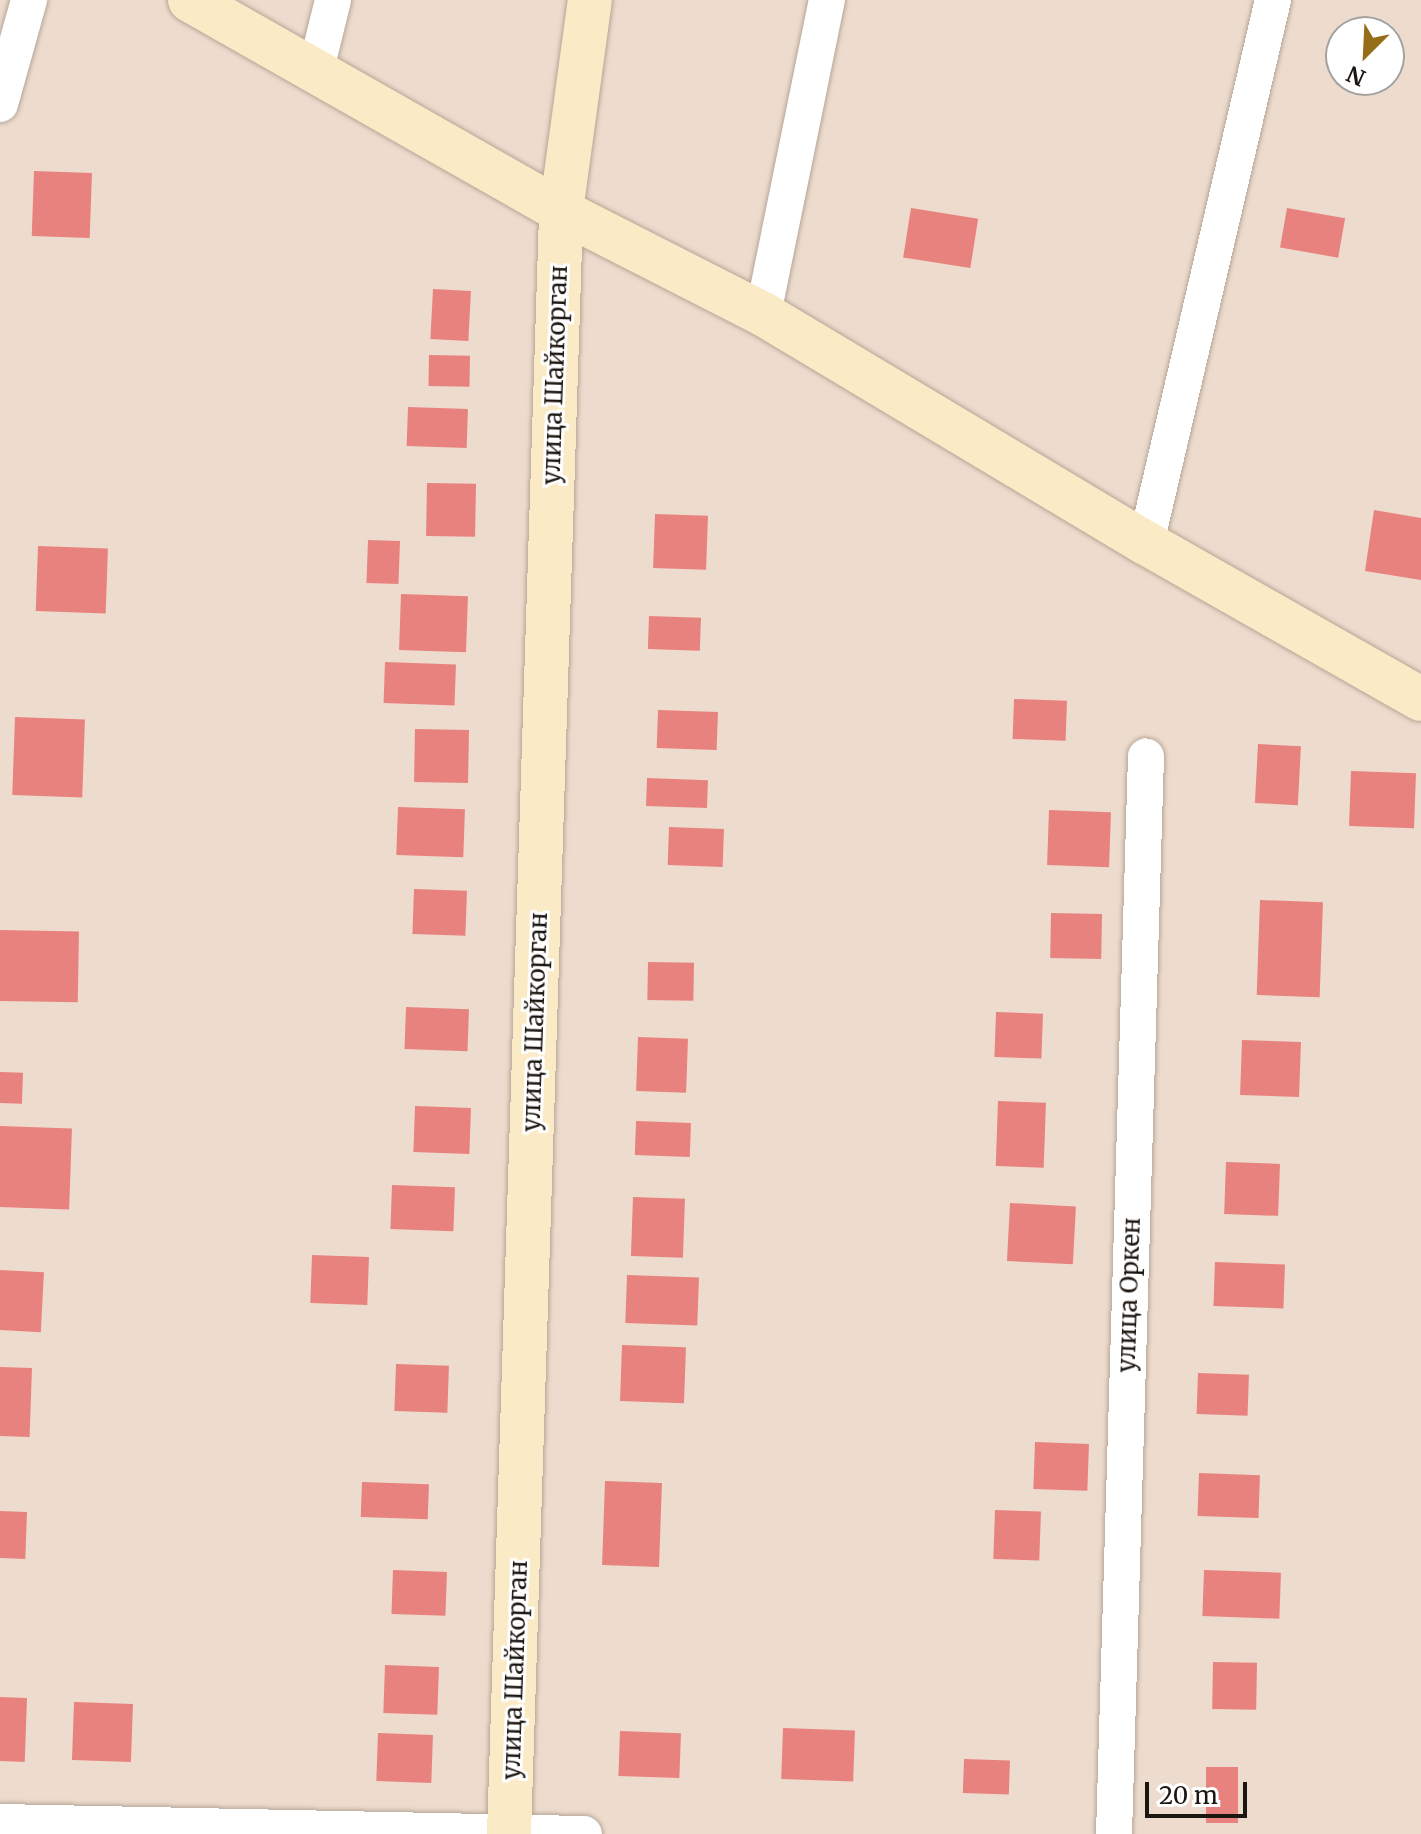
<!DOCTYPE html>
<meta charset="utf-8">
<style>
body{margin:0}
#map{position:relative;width:1421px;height:1834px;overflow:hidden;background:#eddccd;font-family:Merriweather,serif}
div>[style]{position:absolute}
.building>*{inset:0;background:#e8827f;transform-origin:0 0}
.roads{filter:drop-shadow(0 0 2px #b6a597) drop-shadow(0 0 2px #b6a597)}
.street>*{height:36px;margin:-18px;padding:0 18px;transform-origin:18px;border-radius:18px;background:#fff}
.secondary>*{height:44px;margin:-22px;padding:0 22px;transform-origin:22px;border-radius:22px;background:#faeac5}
span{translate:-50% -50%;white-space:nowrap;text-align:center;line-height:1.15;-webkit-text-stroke:6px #fff;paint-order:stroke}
.street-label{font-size:24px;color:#1c1611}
.north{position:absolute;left:1325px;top:16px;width:80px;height:80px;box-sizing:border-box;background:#fff;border:2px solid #a4a2a0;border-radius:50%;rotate:204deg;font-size:22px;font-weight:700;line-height:32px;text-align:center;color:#1c1611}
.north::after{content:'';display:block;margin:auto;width:28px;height:36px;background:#966d18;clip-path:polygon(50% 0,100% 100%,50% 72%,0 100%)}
.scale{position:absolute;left:1145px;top:1782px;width:102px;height:36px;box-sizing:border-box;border:4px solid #1c1611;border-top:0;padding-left:10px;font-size:24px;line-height:28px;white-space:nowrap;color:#1c1611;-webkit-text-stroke:6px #fff;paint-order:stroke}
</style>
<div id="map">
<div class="building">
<i style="left:34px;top:171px;width:58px;height:65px;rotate:2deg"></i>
<i style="left:911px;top:208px;width:68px;height:50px;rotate:9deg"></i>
<i style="left:1287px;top:208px;width:59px;height:40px;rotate:10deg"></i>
<i style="left:433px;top:289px;width:38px;height:50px;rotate:3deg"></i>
<i style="left:429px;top:355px;width:41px;height:31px;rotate:1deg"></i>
<i style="left:408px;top:407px;width:60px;height:39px;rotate:2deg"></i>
<i style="left:427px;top:483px;width:49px;height:53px;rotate:1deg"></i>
<i style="clip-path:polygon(1374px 510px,1421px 518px,1421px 580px,1365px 571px)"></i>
<i style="left:655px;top:514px;width:53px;height:54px;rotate:2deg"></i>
<i style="left:368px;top:540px;width:32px;height:43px;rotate:2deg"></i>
<i style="left:38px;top:546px;width:70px;height:65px;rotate:2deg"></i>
<i style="left:401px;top:594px;width:67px;height:56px;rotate:2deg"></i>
<i style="left:649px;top:616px;width:52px;height:33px;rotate:2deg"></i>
<i style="left:385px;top:662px;width:71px;height:41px;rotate:2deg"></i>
<i style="left:1014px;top:699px;width:53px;height:40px;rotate:2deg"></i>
<i style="left:658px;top:710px;width:60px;height:38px;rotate:2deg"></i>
<i style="left:15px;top:717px;width:70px;height:78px;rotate:2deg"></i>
<i style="left:415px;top:729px;width:54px;height:53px;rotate:1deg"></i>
<i style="left:1258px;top:744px;width:43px;height:59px;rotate:3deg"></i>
<i style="left:1351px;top:771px;width:65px;height:55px;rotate:2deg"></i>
<i style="left:647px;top:778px;width:61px;height:28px;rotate:2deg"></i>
<i style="left:398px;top:807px;width:67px;height:48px;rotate:2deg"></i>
<i style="left:1049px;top:810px;width:62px;height:55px;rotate:2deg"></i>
<i style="left:669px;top:827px;width:55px;height:38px;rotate:2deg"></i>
<i style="left:414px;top:889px;width:53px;height:45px;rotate:2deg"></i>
<i style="left:1260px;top:900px;width:63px;height:95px;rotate:2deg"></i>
<i style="left:1051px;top:913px;width:51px;height:45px;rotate:1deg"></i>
<i style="left:0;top:930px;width:79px;height:71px;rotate:1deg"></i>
<i style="left:648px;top:962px;width:46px;height:38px;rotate:1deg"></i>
<i style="left:406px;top:1007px;width:63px;height:42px;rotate:2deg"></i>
<i style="left:996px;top:1012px;width:47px;height:45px;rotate:2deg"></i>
<i style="left:638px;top:1037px;width:50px;height:54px;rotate:2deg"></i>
<i style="left:1242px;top:1040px;width:59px;height:55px;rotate:2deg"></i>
<i style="left:0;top:1072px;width:23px;height:31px;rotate:2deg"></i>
<i style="left:998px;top:1101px;width:48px;height:65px;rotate:2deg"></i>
<i style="left:415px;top:1106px;width:56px;height:46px;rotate:2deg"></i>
<i style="left:636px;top:1121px;width:55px;height:34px;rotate:2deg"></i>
<i style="left:0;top:1126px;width:72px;height:81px;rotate:2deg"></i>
<i style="left:1226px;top:1162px;width:54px;height:52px;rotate:2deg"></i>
<i style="left:392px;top:1185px;width:63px;height:44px;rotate:2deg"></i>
<i style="left:633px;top:1197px;width:52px;height:59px;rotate:2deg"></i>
<i style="left:1010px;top:1203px;width:66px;height:58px;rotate:3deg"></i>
<i style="left:312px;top:1255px;width:57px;height:48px;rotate:2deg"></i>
<i style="left:1215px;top:1262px;width:70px;height:44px;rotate:2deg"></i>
<i style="left:0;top:1270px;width:44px;height:60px;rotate:3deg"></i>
<i style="left:627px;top:1275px;width:72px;height:48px;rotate:2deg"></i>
<i style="left:622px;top:1345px;width:64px;height:56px;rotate:2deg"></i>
<i style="left:396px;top:1364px;width:53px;height:47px;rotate:2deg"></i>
<i style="left:0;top:1367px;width:32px;height:69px;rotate:2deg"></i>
<i style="left:1198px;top:1373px;width:51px;height:41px;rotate:2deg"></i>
<i style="left:1035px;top:1442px;width:54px;height:47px;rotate:2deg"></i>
<i style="left:1199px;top:1473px;width:61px;height:43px;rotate:2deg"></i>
<i style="left:605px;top:1481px;width:57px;height:84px;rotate:2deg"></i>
<i style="left:362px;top:1482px;width:67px;height:35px;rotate:2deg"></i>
<i style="left:995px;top:1510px;width:46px;height:49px;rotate:2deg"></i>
<i style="left:0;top:1511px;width:27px;height:47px;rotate:2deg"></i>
<i style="left:393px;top:1570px;width:54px;height:44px;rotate:2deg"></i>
<i style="left:1204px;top:1570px;width:77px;height:46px;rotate:2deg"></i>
<i style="left:1213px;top:1662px;width:44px;height:47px;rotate:1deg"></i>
<i style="left:385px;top:1665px;width:54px;height:48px;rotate:2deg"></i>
<i style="left:0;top:1697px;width:27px;height:64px;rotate:2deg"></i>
<i style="left:74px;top:1702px;width:59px;height:58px;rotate:2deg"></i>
<i style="left:783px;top:1728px;width:72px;height:51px;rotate:2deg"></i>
<i style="left:620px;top:1731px;width:61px;height:45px;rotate:2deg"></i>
<i style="left:378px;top:1733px;width:55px;height:48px;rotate:2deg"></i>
<i style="left:964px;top:1759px;width:46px;height:34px;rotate:2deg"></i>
<i style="left:1206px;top:1767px;width:32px;height:56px"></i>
</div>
<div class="roads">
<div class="street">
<i style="left:315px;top:73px;width:75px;rotate:-76.1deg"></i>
<i style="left:0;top:104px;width:108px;rotate:-74.4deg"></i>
<i style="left:763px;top:314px;width:320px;rotate:-78.5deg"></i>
<i style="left:1146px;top:543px;width:558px;rotate:-76.84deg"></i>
<i style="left:0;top:1822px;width:584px;rotate:1.18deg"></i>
<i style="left:1114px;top:1834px;width:1078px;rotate:-88.3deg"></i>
</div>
<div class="secondary">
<i style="left:190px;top:0;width:427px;rotate:29.6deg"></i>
<i style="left:561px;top:211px;width:227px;rotate:27deg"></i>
<i style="left:763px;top:314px;width:446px;rotate:30.9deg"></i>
<i style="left:1146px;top:543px;width:316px;rotate:29.6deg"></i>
<i style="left:509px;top:1834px;width:1624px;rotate:-88.16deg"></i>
<i style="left:561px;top:211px;width:213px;rotate:-82.2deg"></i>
</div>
</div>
<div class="street-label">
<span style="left:555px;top:375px;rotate:-88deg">улица Шайкорган</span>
<span style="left:535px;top:1022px;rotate:-88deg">улица Шайкорган</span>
<span style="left:1129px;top:1295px;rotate:-88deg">улица Оркен</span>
<span style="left:515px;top:1670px;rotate:-88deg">улица Шайкорган</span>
</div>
<div class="north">N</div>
<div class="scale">20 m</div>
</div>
